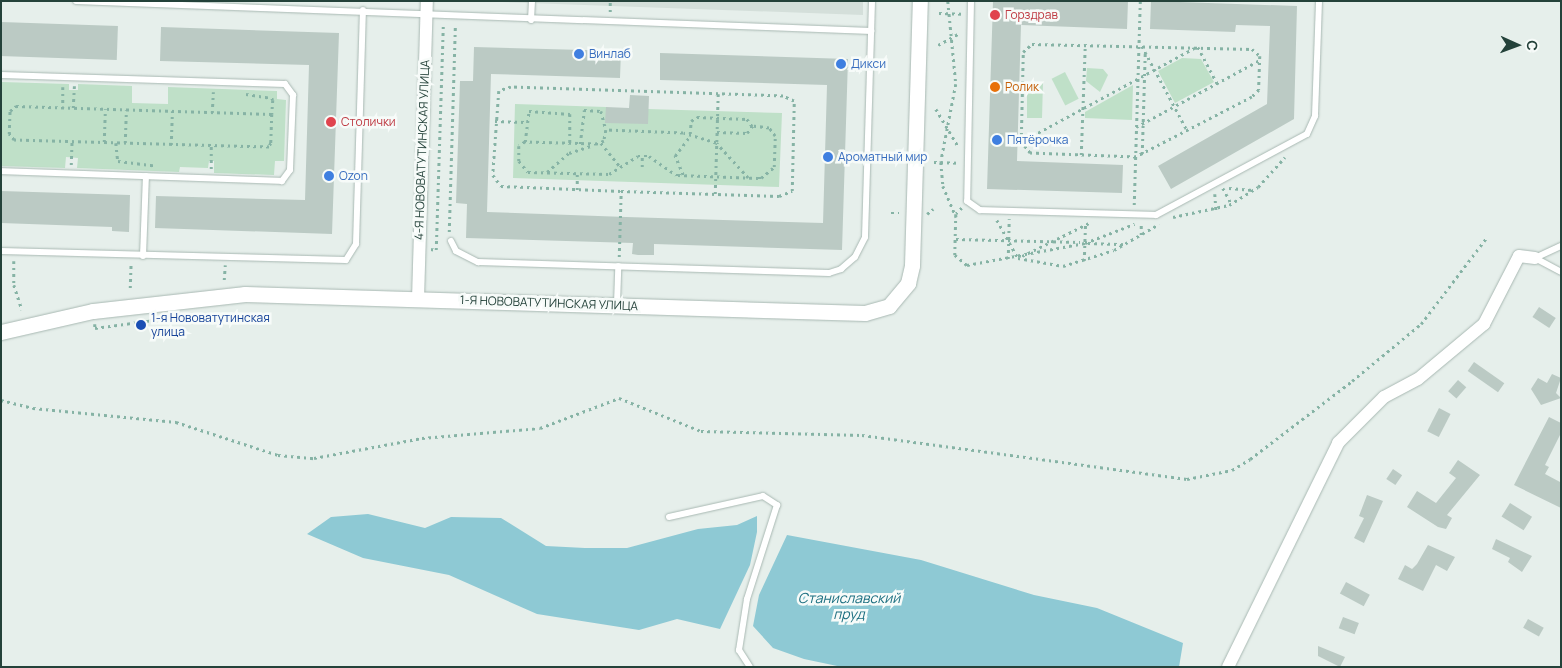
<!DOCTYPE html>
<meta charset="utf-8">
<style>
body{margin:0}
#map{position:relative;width:1562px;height:668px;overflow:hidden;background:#e6efeb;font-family:Manrope,sans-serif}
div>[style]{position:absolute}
.built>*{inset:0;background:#d4dfda}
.green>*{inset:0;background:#bfe0c8;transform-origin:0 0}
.water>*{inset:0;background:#8ec9d4}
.building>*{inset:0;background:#bbcac4;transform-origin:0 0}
.path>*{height:2.5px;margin-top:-1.25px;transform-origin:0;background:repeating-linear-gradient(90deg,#86b3a5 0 2.5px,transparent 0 6.5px)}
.roads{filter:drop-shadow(0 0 1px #a8b8b2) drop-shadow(0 0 1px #a8b8b2)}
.lane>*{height:6px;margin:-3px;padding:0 3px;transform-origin:3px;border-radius:3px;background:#fff}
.street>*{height:12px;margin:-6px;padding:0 6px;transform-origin:6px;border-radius:6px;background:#fff}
.secondary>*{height:15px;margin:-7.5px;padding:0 7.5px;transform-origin:7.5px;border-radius:7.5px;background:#fff}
.dots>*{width:14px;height:14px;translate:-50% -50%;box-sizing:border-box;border:2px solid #f7fbf9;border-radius:50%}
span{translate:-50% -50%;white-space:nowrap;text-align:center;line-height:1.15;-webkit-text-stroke:5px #f7fbf9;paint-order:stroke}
.health-label{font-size:12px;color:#be3a42}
.left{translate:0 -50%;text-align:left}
.shop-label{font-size:12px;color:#366cbe}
.food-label{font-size:12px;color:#c56008}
.street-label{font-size:12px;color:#24423a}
.transit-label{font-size:12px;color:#164399}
.water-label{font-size:14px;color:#1c6f80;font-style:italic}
.frame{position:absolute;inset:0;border:2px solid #24423a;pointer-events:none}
.north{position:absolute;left:1492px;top:20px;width:50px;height:50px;-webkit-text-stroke:4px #f7fbf9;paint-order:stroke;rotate:92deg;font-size:14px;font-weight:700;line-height:20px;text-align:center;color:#24423a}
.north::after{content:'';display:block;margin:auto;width:18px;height:22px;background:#24423a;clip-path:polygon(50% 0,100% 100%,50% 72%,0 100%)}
</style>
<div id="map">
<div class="built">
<i style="clip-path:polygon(473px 1px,863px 1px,863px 15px)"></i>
</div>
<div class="green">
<i style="clip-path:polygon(1182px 58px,1201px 59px,1214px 82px,1175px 103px,1158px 71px)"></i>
<i style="clip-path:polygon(1087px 68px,1103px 69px,1108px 75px,1100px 92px,1086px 81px)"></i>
<i style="left:1065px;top:72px;width:30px;height:15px;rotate:63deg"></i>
<i style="clip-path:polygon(2px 82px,69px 84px,69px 90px,78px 90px,78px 84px,132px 86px,132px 103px,168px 104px,168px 87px,277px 91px,277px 99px,286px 100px,284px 161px,275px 161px,274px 175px,214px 173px,214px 161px,209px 161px,208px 168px,180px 167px,179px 172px,77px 168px,78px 158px,66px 157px,65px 168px,1px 166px)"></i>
<i style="clip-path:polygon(1043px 82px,1042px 118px,1027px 118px,1027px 91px)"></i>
<i style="clip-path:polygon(1133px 85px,1132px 120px,1085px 118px,1085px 112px)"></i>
<i style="clip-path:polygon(515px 104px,606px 107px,606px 123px,648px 109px,782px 113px,779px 187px,513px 178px)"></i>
</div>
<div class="water">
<i style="clip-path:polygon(368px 514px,425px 528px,451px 517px,501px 518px,546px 546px,585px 548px,627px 548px,698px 529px,737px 525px,757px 516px,757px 532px,750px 565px,720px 629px,677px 619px,639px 630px,537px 614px,449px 575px,363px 558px,307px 534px,331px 517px)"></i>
<i style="clip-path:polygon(787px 535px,921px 560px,1034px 595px,1097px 608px,1183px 643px,1179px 667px,842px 667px,804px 659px,773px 648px,753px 626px,759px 595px)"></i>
</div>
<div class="building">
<i style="clip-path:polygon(993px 1px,1128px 1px,1127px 29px,1021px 25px,1017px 161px,1123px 165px,1122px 193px,987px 189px)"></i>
<i style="clip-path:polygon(1151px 1px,1297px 6px,1294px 119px,1171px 189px,1158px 166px,1267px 104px,1270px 26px,1236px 25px,1235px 32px,1150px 29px)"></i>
<i style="left:1px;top:22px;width:117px;height:34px;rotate:2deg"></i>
<i style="clip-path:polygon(161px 27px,339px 33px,332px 234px,155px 228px,156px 196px,305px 200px,309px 65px,160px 61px)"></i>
<i style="clip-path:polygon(474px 47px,621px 51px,620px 78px,491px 74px,487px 212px,626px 217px,823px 223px,827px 85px,660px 80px,660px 53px,848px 59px,842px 250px,654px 244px,654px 255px,638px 255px,632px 254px,633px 243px,466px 238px,467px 204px,456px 203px,460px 81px,473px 81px)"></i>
<i style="clip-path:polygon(630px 95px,649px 96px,648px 124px,605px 123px,606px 107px,629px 108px)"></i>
<i style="clip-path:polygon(1px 191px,130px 195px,129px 232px,112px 231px,112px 227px,1px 223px)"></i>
<i style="left:1539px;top:307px;width:20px;height:12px;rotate:33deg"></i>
<i style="left:1474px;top:362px;width:37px;height:11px;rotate:35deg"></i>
<i style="clip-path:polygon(1552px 374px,1561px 378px,1556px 393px,1561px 398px,1541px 405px,1531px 389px,1538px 378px,1547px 383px)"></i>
<i style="left:1458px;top:380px;width:11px;height:15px;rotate:41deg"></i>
<i style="left:1439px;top:408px;width:13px;height:26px;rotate:27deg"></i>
<i style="clip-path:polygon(1549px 417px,1561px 423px,1561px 433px,1545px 465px,1549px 467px,1545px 474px,1560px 482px,1561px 508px,1514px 485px)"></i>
<i style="clip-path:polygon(1458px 460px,1480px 475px,1447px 515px,1452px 518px,1446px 529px,1438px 527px,1407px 507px,1417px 491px,1436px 503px,1456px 478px,1449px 473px)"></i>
<i style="left:1393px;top:469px;width:11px;height:12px;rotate:34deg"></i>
<i style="clip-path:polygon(1367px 495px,1383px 501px,1364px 543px,1354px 538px,1364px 518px,1359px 516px)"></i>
<i style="left:1510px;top:503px;width:26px;height:16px;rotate:32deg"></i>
<i style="clip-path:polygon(1496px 539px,1532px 556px,1522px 572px,1508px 562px,1510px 558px,1492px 549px)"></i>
<i style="clip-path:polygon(1428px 545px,1455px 557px,1447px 571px,1436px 565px,1423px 591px,1398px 579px,1405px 565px,1412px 569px,1417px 564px)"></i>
<i style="left:1346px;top:582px;width:27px;height:13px;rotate:28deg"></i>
<i style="left:1343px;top:617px;width:17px;height:12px;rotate:21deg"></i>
<i style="left:1528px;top:619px;width:18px;height:10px;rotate:29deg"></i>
<i style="clip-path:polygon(1318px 646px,1345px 657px,1340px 667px,1318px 656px)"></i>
</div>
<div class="path">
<i style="left:948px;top:1px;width:83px;rotate:84.5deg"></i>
<i style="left:956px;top:84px;width:79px;rotate:100.9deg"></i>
<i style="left:941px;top:162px;width:24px;rotate:85deg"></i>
<i style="left:943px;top:186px;width:34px;rotate:67deg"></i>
<i style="left:610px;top:12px;width:11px;rotate:-90deg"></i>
<i style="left:939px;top:13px;width:23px;rotate:2deg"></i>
<i style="left:1032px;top:44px;width:220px;rotate:1.3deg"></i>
<i style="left:1252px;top:49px;width:11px;rotate:41deg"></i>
<i style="left:1260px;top:56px;width:34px;rotate:92deg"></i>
<i style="left:1259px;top:90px;width:10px;rotate:135deg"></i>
<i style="left:1252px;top:97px;width:131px;rotate:152.7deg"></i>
<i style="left:1136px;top:157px;width:106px;rotate:-177.8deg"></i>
<i style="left:1030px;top:153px;width:14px;rotate:-129deg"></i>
<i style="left:1021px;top:142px;width:90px;rotate:-88.7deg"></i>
<i style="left:1023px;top:52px;width:12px;rotate:-42deg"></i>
<i style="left:938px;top:45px;width:25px;rotate:-29deg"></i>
<i style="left:1142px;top:46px;width:95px;rotate:61.8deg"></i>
<i style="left:1198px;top:47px;width:41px;rotate:62.2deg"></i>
<i style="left:63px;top:87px;width:21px;rotate:90deg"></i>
<i style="left:246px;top:94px;width:26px;rotate:9deg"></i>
<i style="left:272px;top:98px;width:2px;rotate:63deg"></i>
<i style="left:273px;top:100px;width:14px;rotate:94deg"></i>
<i style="left:272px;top:114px;width:29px;rotate:92deg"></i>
<i style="left:271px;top:143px;width:4px;rotate:117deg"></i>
<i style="left:269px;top:147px;width:255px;rotate:-178.4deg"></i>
<i style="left:14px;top:140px;width:8px;rotate:-130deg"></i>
<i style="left:9px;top:134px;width:23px;rotate:-88deg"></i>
<i style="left:10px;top:111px;width:8px;rotate:-40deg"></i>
<i style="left:16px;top:106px;width:256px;rotate:1.8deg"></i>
<i style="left:73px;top:108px;width:22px;rotate:-87deg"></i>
<i style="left:936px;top:109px;width:43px;rotate:59.3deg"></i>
<i style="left:212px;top:113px;width:21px;rotate:-87deg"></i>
<i style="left:495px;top:121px;width:30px;rotate:2deg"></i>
<i style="left:1136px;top:127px;width:141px;rotate:-28.4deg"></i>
<i style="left:717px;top:132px;width:30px;rotate:2deg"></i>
<i style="left:747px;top:133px;width:9px;rotate:-54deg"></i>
<i style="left:690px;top:134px;width:13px;rotate:-86deg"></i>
<i style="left:691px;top:121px;width:7px;rotate:-34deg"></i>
<i style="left:697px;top:117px;width:50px;rotate:2.3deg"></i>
<i style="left:747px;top:119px;width:9px;rotate:54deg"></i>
<i style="left:104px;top:142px;width:33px;rotate:-88deg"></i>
<i style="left:525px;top:142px;width:31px;rotate:-83deg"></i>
<i style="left:529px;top:111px;width:41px;rotate:4.2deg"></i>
<i style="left:570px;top:114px;width:29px;rotate:90deg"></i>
<i style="left:1021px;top:142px;width:197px;rotate:-28.5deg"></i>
<i style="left:116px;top:143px;width:18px;rotate:84deg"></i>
<i style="left:118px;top:161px;width:39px;rotate:7deg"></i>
<i style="left:125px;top:143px;width:33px;rotate:-88deg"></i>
<i style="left:601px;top:143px;width:32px;rotate:51deg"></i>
<i style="left:580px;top:144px;width:34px;rotate:-83deg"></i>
<i style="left:584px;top:110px;width:17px;rotate:3deg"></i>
<i style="left:601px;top:111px;width:20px;rotate:75deg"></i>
<i style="left:171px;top:145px;width:34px;rotate:-88deg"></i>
<i style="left:1142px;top:154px;width:103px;rotate:-88.3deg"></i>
<i style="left:1081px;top:155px;width:111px;rotate:-87.9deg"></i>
<i style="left:934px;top:162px;width:25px;rotate:2deg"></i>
<i style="left:71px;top:165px;width:24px;rotate:-88deg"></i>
<i style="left:642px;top:167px;width:11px;rotate:-90deg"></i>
<i style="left:211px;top:169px;width:23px;rotate:-90deg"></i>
<i style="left:547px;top:172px;width:29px;rotate:-41deg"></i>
<i style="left:569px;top:153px;width:25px;rotate:-18deg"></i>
<i style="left:683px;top:175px;width:21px;rotate:-113deg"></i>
<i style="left:675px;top:156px;width:26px;rotate:-53deg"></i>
<i style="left:748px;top:178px;width:47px;rotate:-132.4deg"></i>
<i style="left:716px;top:143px;width:34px;rotate:-163deg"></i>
<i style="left:683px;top:133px;width:77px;rotate:-177.8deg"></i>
<i style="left:606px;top:130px;width:11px;rotate:100deg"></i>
<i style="left:604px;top:141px;width:8px;rotate:157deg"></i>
<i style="left:597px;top:144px;width:72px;rotate:-178.4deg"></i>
<i style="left:525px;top:142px;width:7px;rotate:146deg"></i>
<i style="left:519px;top:146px;width:15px;rotate:90deg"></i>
<i style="left:519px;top:161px;width:14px;rotate:51deg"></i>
<i style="left:528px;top:172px;width:81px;rotate:1.4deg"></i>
<i style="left:609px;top:174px;width:34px;rotate:-32deg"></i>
<i style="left:638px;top:156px;width:11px"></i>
<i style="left:649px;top:156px;width:33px;rotate:35deg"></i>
<i style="left:676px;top:175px;width:2px"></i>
<i style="left:678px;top:175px;width:80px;rotate:2.1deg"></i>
<i style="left:758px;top:178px;width:3px"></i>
<i style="left:761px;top:178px;width:17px;rotate:-40deg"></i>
<i style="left:774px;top:167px;width:31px;rotate:-88deg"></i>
<i style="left:775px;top:136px;width:10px;rotate:-127deg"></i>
<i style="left:769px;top:128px;width:17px;rotate:-173deg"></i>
<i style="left:1223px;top:188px;width:17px;rotate:62deg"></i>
<i style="left:1229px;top:188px;width:24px;rotate:5deg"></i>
<i style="left:577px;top:190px;width:17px;rotate:-90deg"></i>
<i style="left:715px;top:194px;width:100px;rotate:-88.3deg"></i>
<i style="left:1215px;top:194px;width:16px;rotate:86deg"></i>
<i style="left:1134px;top:205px;width:204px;rotate:-88.3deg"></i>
<i style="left:962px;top:208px;width:8px;rotate:135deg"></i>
<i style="left:956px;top:214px;width:41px;rotate:91.4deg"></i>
<i style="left:955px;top:255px;width:16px;rotate:40deg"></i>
<i style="left:967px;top:265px;width:120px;rotate:-10.6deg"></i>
<i style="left:1085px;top:243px;width:53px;rotate:-21.2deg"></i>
<i style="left:891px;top:213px;width:8px"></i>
<i style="left:927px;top:214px;width:8px;rotate:-40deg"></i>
<i style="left:1173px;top:217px;width:57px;rotate:-12.1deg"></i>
<i style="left:1229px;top:205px;width:34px;rotate:-32deg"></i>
<i style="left:1258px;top:187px;width:40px;rotate:-48deg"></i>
<i style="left:997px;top:220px;width:43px;rotate:61.1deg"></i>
<i style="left:1018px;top:258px;width:46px;rotate:10.1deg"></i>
<i style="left:1063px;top:266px;width:53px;rotate:-17.4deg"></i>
<i style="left:1114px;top:250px;width:52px;rotate:-30deg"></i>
<i style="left:449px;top:232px;width:207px;rotate:-88.3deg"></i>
<i style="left:1141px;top:235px;width:12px;rotate:-90deg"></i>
<i style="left:956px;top:239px;width:124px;rotate:1.4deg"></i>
<i style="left:1088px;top:243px;width:37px;rotate:2deg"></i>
<i style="left:431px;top:249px;width:5px;rotate:11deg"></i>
<i style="left:436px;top:250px;width:225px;rotate:-88.2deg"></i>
<i style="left:1022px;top:256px;width:75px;rotate:-26.2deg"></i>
<i style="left:619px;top:257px;width:66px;rotate:-88.3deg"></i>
<i style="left:621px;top:191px;width:158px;rotate:1.8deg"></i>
<i style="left:779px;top:196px;width:14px;rotate:-21deg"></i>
<i style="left:792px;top:191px;width:90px;rotate:-88.7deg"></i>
<i style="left:794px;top:101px;width:12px;rotate:-156deg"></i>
<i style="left:783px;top:96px;width:272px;rotate:-178.1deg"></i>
<i style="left:511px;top:87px;width:13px;rotate:162deg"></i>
<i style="left:499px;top:91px;width:84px;rotate:94.1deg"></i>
<i style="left:493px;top:175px;width:14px;rotate:54deg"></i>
<i style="left:501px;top:186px;width:120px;rotate:2.4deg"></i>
<i style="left:1008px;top:259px;width:40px;rotate:-88.6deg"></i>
<i style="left:14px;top:261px;width:24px;rotate:90deg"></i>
<i style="left:14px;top:285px;width:26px;rotate:72deg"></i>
<i style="left:1084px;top:261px;width:37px;rotate:-88deg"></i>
<i style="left:224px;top:280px;width:15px;rotate:-86deg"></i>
<i style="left:130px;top:288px;width:24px;rotate:-88deg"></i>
<i style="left:95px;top:324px;width:4px;rotate:90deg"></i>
<i style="left:95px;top:328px;width:68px;rotate:-7.7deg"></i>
<i style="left:1px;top:400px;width:33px;rotate:14deg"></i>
<i style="left:33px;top:408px;width:144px;rotate:5.6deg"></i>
<i style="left:176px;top:422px;width:107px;rotate:17.9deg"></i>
<i style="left:278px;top:455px;width:36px;rotate:5deg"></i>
<i style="left:314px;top:458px;width:110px;rotate:-10.5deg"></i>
<i style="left:422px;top:438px;width:118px;rotate:-4.8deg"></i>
<i style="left:540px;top:428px;width:85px;rotate:-20.8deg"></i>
<i style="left:619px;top:398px;width:88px;rotate:21.9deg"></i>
<i style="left:701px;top:431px;width:161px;rotate:1.4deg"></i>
<i style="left:862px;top:435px;width:328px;rotate:7.7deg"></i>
<i style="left:1187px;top:479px;width:46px;rotate:-11.3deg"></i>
<i style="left:1232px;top:470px;width:21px;rotate:-31deg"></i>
<i style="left:1250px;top:459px;width:128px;rotate:-37.4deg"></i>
<i style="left:1352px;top:381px;width:89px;rotate:-39.6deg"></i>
<i style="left:1421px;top:324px;width:109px;rotate:-52.8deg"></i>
</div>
<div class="roads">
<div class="lane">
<i style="left:76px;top:1px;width:796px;rotate:2.16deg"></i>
<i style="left:971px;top:1px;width:200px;rotate:91.1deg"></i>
<i style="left:967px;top:201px;width:16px;rotate:35deg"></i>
<i style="left:980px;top:210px;width:176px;rotate:1.6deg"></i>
<i style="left:1156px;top:215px;width:171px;rotate:-28.2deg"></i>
<i style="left:1307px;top:134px;width:20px;rotate:-66deg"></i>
<i style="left:1315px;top:116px;width:115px;rotate:-88deg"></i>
<i style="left:531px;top:20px;width:19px;rotate:-87deg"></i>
<i style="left:1px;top:75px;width:284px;rotate:1.8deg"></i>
<i style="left:285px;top:84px;width:14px;rotate:54deg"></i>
<i style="left:293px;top:95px;width:75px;rotate:92.3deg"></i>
<i style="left:290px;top:170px;width:14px;rotate:126deg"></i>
<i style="left:282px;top:181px;width:281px;rotate:-178deg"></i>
<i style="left:451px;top:241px;width:11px;rotate:63deg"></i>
<i style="left:456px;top:251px;width:25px;rotate:27deg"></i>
<i style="left:478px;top:262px;width:351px;rotate:1.8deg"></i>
<i style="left:829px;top:273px;width:13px;rotate:-18deg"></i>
<i style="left:841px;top:269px;width:18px;rotate:-41deg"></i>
<i style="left:855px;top:257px;width:22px;rotate:-63deg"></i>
<i style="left:865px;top:237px;width:236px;rotate:-88.3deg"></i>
<i style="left:1px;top:251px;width:345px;rotate:1.5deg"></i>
<i style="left:346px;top:260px;width:19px;rotate:-58deg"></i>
<i style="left:356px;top:244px;width:234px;rotate:-88.3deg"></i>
<i style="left:143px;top:256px;width:80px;rotate:-87.9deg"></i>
<i style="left:1535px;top:258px;width:30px;rotate:28deg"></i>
<i style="left:1535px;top:258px;width:29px;rotate:-25deg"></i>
<i style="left:617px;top:304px;width:38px;rotate:-88deg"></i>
<i style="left:669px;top:517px;width:96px;rotate:-12.6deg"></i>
<i style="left:763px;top:496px;width:17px;rotate:33deg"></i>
<i style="left:777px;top:505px;width:99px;rotate:107.7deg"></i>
<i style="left:747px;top:599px;width:52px;rotate:98.9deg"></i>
<i style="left:739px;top:650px;width:20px;rotate:57deg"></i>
</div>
<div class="street">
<i style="left:418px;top:299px;width:298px;rotate:-88.3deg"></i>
<i style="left:1228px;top:667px;width:250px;rotate:-63.8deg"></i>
<i style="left:1338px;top:443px;width:65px;rotate:-45deg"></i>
<i style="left:1384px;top:397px;width:38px;rotate:-28deg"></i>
<i style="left:1418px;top:379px;width:86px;rotate:-39.8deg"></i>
<i style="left:1484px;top:324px;width:76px;rotate:-62.8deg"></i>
<i style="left:1519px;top:256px;width:16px;rotate:7deg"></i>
</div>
<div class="secondary">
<i style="left:1px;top:332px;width:94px;rotate:-12.9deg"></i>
<i style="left:93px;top:311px;width:153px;rotate:-6.4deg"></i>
<i style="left:245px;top:294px;width:620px;rotate:1.76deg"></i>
<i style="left:865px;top:313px;width:25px;rotate:-16deg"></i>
<i style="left:889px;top:306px;width:30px;rotate:-50deg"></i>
<i style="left:908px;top:283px;width:18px;rotate:-77deg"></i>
<i style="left:912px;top:265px;width:264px;rotate:-88.3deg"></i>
</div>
</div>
<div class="dots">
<i style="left:995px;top:15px;background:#e0444e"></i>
<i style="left:579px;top:54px;background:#3f7fe0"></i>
<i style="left:841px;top:64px;background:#3f7fe0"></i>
<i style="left:995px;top:87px;background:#e8710a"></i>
<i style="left:331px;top:122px;background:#e0444e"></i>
<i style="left:997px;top:140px;background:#3f7fe0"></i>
<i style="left:828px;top:157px;background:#3f7fe0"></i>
<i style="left:329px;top:176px;background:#3f7fe0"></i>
<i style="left:141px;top:325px;background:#1a4fb4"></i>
</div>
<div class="health-label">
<span class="left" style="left:1005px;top:15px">Горздрав</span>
<span class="left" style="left:341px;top:122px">Столички</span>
</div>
<div class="shop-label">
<span class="left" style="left:589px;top:54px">Винлаб</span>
<span class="left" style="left:851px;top:64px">Дикси</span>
<span class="left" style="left:1007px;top:140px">Пятёрочка</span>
<span class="left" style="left:838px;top:157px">Ароматный мир</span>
<span class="left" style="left:339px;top:176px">Ozon</span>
</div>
<div class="food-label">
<span class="left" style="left:1005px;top:87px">Ролик</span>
</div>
<div class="street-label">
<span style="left:422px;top:150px;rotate:-88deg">4-Я НОВОВАТУТИНСКАЯ УЛИЦА</span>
<span style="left:549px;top:303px;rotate:2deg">1-Я НОВОВАТУТИНСКАЯ УЛИЦА</span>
</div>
<div class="transit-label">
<span class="left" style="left:151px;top:325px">1-я Нововатутинская<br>улица</span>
</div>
<div class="water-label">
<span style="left:849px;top:606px">Станиславский<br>пруд</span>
</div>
<div class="frame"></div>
<div class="north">С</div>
</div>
